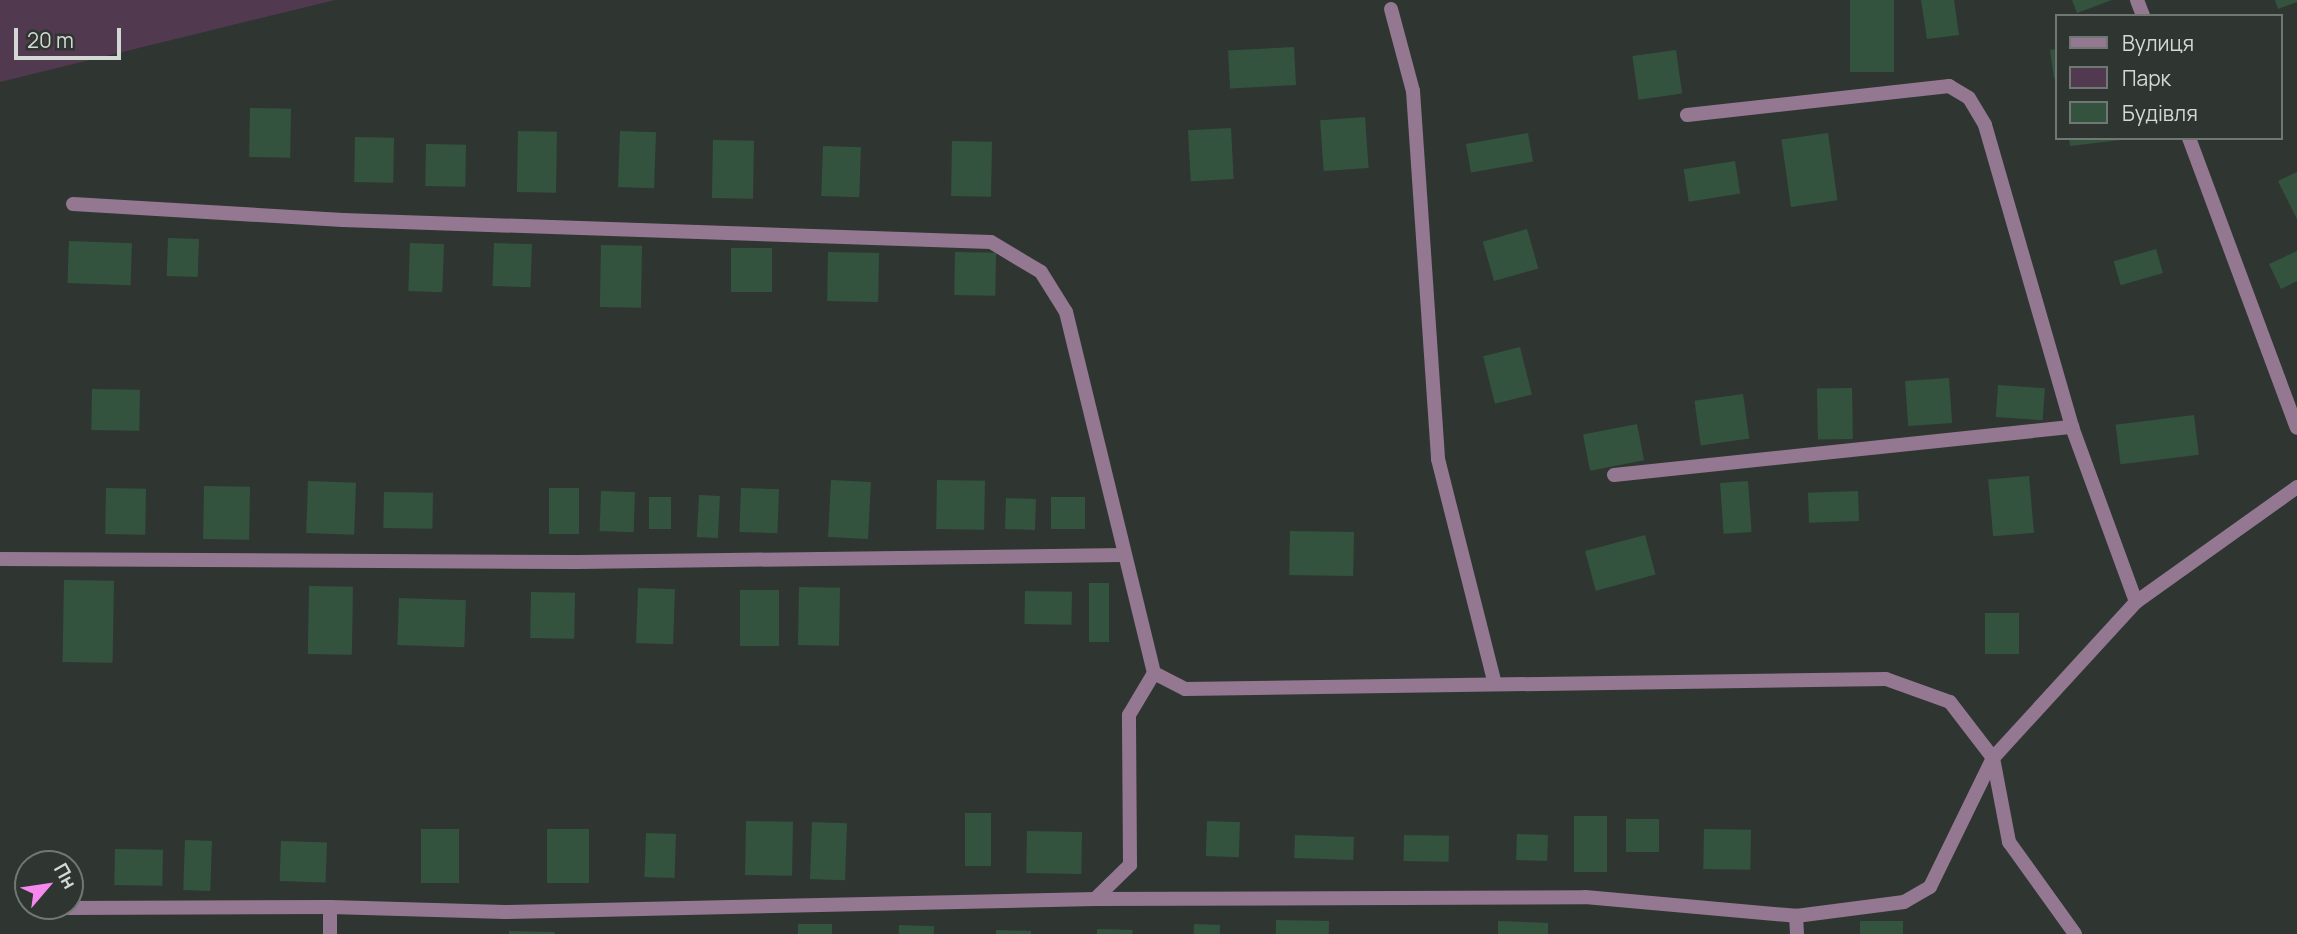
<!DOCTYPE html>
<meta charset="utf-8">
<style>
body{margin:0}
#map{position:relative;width:2297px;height:934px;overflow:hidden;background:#2f3631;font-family:Manrope,sans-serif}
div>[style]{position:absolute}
.green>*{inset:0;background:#51394f}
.building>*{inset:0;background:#33533f;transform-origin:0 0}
.street>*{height:14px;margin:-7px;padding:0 7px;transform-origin:7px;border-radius:7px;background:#947891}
span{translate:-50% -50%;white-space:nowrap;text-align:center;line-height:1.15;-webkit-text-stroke:7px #2f3631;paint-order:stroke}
.legend{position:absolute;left:2055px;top:14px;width:228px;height:126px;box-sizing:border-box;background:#2f3631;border:2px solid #717773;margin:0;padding:9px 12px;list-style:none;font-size:21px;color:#d3d8d5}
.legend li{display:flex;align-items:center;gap:14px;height:35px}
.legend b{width:35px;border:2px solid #717773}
.north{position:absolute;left:14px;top:850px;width:70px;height:70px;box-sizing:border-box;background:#2f3631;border:2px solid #717773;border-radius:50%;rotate:61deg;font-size:19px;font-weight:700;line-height:28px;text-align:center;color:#d3d8d5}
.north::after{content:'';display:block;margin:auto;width:24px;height:32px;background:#f589ee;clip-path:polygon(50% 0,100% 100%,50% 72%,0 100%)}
.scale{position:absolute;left:14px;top:28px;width:107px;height:32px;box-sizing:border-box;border:4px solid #d3d8d5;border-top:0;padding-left:9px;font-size:21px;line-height:24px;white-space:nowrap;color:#d3d8d5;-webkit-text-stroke:5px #2f3631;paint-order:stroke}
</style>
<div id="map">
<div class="green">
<i style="clip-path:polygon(0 0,335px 0,0 82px)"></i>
</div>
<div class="building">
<i style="left:1850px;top:0;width:44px;height:72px"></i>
<i style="clip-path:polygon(1921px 0,1954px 0,1959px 35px,1927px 39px)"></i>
<i style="clip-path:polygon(2072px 0,2112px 0,2077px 13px)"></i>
<i style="clip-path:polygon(2275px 0,2297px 0,2297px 2px,2278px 9px)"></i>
<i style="left:1294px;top:47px;width:38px;height:66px;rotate:87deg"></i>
<i style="clip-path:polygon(2057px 49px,2057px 78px,2054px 78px,2050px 50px)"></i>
<i style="left:1676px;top:50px;width:44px;height:44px;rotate:82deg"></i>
<i style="left:250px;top:108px;width:41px;height:49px;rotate:1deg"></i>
<i style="left:1365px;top:117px;width:51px;height:45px;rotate:86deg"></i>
<i style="left:1231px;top:128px;width:51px;height:43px;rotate:87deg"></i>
<i style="left:518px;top:131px;width:39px;height:61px;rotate:1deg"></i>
<i style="left:620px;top:131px;width:36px;height:56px;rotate:2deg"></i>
<i style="left:1528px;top:133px;width:29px;height:63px;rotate:80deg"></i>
<i style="left:1828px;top:133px;width:68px;height:47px;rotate:82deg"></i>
<i style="left:355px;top:137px;width:39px;height:45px;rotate:1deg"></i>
<i style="clip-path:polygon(2069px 138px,2121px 138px,2121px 140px,2070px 146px)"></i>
<i style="left:713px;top:140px;width:41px;height:58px;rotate:1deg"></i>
<i style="left:952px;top:141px;width:40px;height:55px;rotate:1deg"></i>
<i style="left:426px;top:144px;width:40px;height:42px;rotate:1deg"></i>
<i style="left:823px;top:146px;width:38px;height:50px;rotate:2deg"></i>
<i style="left:1735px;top:161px;width:33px;height:52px;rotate:81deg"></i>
<i style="clip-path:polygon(2297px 172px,2297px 219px,2278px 181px)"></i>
<i style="left:1527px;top:229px;width:41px;height:46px;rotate:74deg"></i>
<i style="left:168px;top:238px;width:31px;height:38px;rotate:2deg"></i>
<i style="left:69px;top:241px;width:63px;height:42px;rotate:2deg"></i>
<i style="left:410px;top:243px;width:34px;height:48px;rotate:2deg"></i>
<i style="left:494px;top:243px;width:38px;height:43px;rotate:2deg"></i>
<i style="left:601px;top:245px;width:41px;height:62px;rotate:1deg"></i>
<i style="left:731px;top:248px;width:41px;height:44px"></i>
<i style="left:2156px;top:249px;width:25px;height:44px;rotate:74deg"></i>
<i style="clip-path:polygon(2297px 251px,2297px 281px,2281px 289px,2269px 264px)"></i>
<i style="left:828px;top:252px;width:51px;height:49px;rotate:1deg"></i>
<i style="left:955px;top:252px;width:41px;height:43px;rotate:1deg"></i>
<i style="left:1520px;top:347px;width:49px;height:38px;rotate:76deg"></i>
<i style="left:1949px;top:378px;width:45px;height:44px;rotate:86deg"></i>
<i style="left:1998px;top:385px;width:47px;height:32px;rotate:4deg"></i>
<i style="left:1852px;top:388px;width:51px;height:35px;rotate:89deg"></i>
<i style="left:92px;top:389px;width:48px;height:41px;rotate:1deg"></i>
<i style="left:1743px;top:394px;width:45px;height:49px;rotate:82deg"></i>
<i style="left:2194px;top:415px;width:40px;height:79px;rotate:83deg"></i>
<i style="left:1637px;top:424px;width:37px;height:55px;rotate:79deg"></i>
<i style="left:2029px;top:476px;width:57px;height:41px;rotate:85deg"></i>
<i style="left:831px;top:480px;width:40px;height:57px;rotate:3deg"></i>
<i style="left:937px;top:480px;width:48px;height:49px;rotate:1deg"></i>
<i style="left:308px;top:481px;width:48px;height:52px;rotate:2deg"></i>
<i style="left:1748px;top:481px;width:51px;height:28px;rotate:86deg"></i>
<i style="left:204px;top:486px;width:46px;height:53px;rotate:1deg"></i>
<i style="left:106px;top:488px;width:40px;height:46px;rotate:1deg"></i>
<i style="left:549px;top:488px;width:30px;height:46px"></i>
<i style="left:741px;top:488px;width:38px;height:44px;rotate:2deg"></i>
<i style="left:601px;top:491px;width:34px;height:40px;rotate:2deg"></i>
<i style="left:1858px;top:491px;width:30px;height:50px;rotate:88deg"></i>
<i style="left:384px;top:492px;width:49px;height:36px;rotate:1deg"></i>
<i style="left:699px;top:495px;width:21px;height:42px;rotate:3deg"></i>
<i style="left:649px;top:497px;width:22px;height:32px"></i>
<i style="left:1051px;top:497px;width:34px;height:32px"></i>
<i style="left:1006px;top:498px;width:30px;height:31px;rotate:2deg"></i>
<i style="left:1290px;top:531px;width:64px;height:44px;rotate:1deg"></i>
<i style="left:1645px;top:535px;width:41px;height:62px;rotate:75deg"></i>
<i style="left:64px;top:580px;width:50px;height:82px;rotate:1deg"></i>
<i style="left:1089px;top:583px;width:20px;height:59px"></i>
<i style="left:309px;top:586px;width:44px;height:68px;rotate:1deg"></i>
<i style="left:799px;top:587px;width:41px;height:58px;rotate:1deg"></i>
<i style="left:638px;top:588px;width:37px;height:55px;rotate:2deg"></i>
<i style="left:740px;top:590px;width:39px;height:56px"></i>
<i style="left:1025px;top:591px;width:47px;height:33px;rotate:1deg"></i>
<i style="left:531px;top:592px;width:44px;height:46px;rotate:1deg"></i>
<i style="left:399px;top:598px;width:67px;height:47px;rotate:2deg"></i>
<i style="left:1985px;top:613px;width:34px;height:41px"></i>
<i style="left:965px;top:813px;width:26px;height:53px"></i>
<i style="left:1574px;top:816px;width:33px;height:56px"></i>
<i style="left:1626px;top:819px;width:33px;height:33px"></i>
<i style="left:746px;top:821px;width:47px;height:54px;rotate:1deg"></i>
<i style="left:1207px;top:821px;width:33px;height:35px;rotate:2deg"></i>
<i style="left:812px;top:822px;width:35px;height:57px;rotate:2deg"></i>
<i style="left:421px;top:829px;width:38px;height:54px"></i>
<i style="left:547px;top:829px;width:42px;height:54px"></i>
<i style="left:1704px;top:829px;width:47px;height:40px;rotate:1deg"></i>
<i style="left:1027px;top:831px;width:55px;height:42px;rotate:1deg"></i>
<i style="left:646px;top:833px;width:30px;height:44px;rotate:2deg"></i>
<i style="left:1517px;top:834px;width:31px;height:26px;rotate:2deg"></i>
<i style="left:1295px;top:835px;width:59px;height:23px;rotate:2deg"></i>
<i style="left:1404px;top:835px;width:45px;height:26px;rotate:1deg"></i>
<i style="left:185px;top:840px;width:27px;height:50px;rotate:2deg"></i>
<i style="left:281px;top:841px;width:46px;height:40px;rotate:2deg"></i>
<i style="left:115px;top:849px;width:48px;height:36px;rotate:1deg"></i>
<i style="left:1276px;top:920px;width:53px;height:14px;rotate:1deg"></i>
<i style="clip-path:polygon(1498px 921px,1548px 923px,1548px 934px,1498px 934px)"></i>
<i style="left:1860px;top:921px;width:43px;height:13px"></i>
<i style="left:798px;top:924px;width:34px;height:10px"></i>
<i style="left:1194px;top:924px;width:26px;height:10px;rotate:2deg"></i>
<i style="left:899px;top:925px;width:35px;height:9px;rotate:2deg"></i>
<i style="clip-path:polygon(1097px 929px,1133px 930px,1132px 934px,1097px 934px)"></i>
<i style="clip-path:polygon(996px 930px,1031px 931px,1031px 934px,996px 934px)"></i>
<i style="clip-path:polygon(509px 931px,555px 932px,555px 934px,509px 934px)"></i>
</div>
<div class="street">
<i style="left:2137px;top:0;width:17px;rotate:69deg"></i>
<i style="left:1391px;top:9px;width:85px;rotate:75deg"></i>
<i style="left:1413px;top:91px;width:369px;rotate:86.1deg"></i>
<i style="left:1438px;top:459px;width:232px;rotate:75.8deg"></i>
<i style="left:1687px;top:115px;width:264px;rotate:-6.3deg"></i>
<i style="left:1949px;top:86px;width:23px;rotate:31deg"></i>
<i style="left:1969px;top:98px;width:31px;rotate:59deg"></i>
<i style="left:1985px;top:125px;width:314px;rotate:73.9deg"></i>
<i style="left:2072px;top:427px;width:186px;rotate:69.9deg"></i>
<i style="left:2189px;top:138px;width:309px;rotate:69.6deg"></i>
<i style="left:73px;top:204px;width:270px;rotate:3.4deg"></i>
<i style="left:343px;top:220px;width:648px;rotate:1.94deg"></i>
<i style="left:991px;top:242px;width:58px;rotate:31deg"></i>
<i style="left:1041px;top:272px;width:47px;rotate:58deg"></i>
<i style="left:1066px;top:312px;width:372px;rotate:76.3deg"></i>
<i style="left:1154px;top:673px;width:35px;rotate:27deg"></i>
<i style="left:1185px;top:689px;width:701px;rotate:-0.82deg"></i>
<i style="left:1886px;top:679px;width:68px;rotate:19.8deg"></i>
<i style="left:1950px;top:702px;width:71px;rotate:52.5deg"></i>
<i style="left:1993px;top:758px;width:86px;rotate:79.2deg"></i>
<i style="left:2009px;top:842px;width:113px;rotate:54.3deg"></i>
<i style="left:1614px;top:475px;width:461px;rotate:-6deg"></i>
<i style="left:0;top:559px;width:577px;rotate:0.3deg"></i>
<i style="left:577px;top:562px;width:546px;rotate:-0.73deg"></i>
<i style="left:1095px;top:899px;width:490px;rotate:-0.2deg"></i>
<i style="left:1585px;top:897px;width:212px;rotate:5.1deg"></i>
<i style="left:330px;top:907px;width:27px;rotate:90deg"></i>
<i style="left:64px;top:908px;width:266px;rotate:-0.2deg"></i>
<i style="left:330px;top:907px;width:175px;rotate:1.6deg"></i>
<i style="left:505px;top:912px;width:590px;rotate:-1.26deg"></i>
<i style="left:1095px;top:899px;width:49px;rotate:-44.2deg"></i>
<i style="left:1130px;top:865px;width:150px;rotate:-90.4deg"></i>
<i style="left:1129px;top:715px;width:49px;rotate:-59.2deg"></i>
<i style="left:1797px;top:934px;width:18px;rotate:-93deg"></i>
<i style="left:1796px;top:916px;width:109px;rotate:-7.4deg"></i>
<i style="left:1904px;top:902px;width:30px;rotate:-30deg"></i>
<i style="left:1930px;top:887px;width:144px;rotate:-64deg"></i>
<i style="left:1993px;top:758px;width:212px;rotate:-47.5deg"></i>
<i style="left:2136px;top:602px;width:198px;rotate:-35.5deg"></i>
</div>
<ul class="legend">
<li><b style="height:9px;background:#947891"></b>Вулиця</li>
<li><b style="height:19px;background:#51394f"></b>Парк</li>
<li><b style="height:19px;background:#33533f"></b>Будівля</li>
</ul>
<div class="north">Пн</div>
<div class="scale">20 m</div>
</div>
